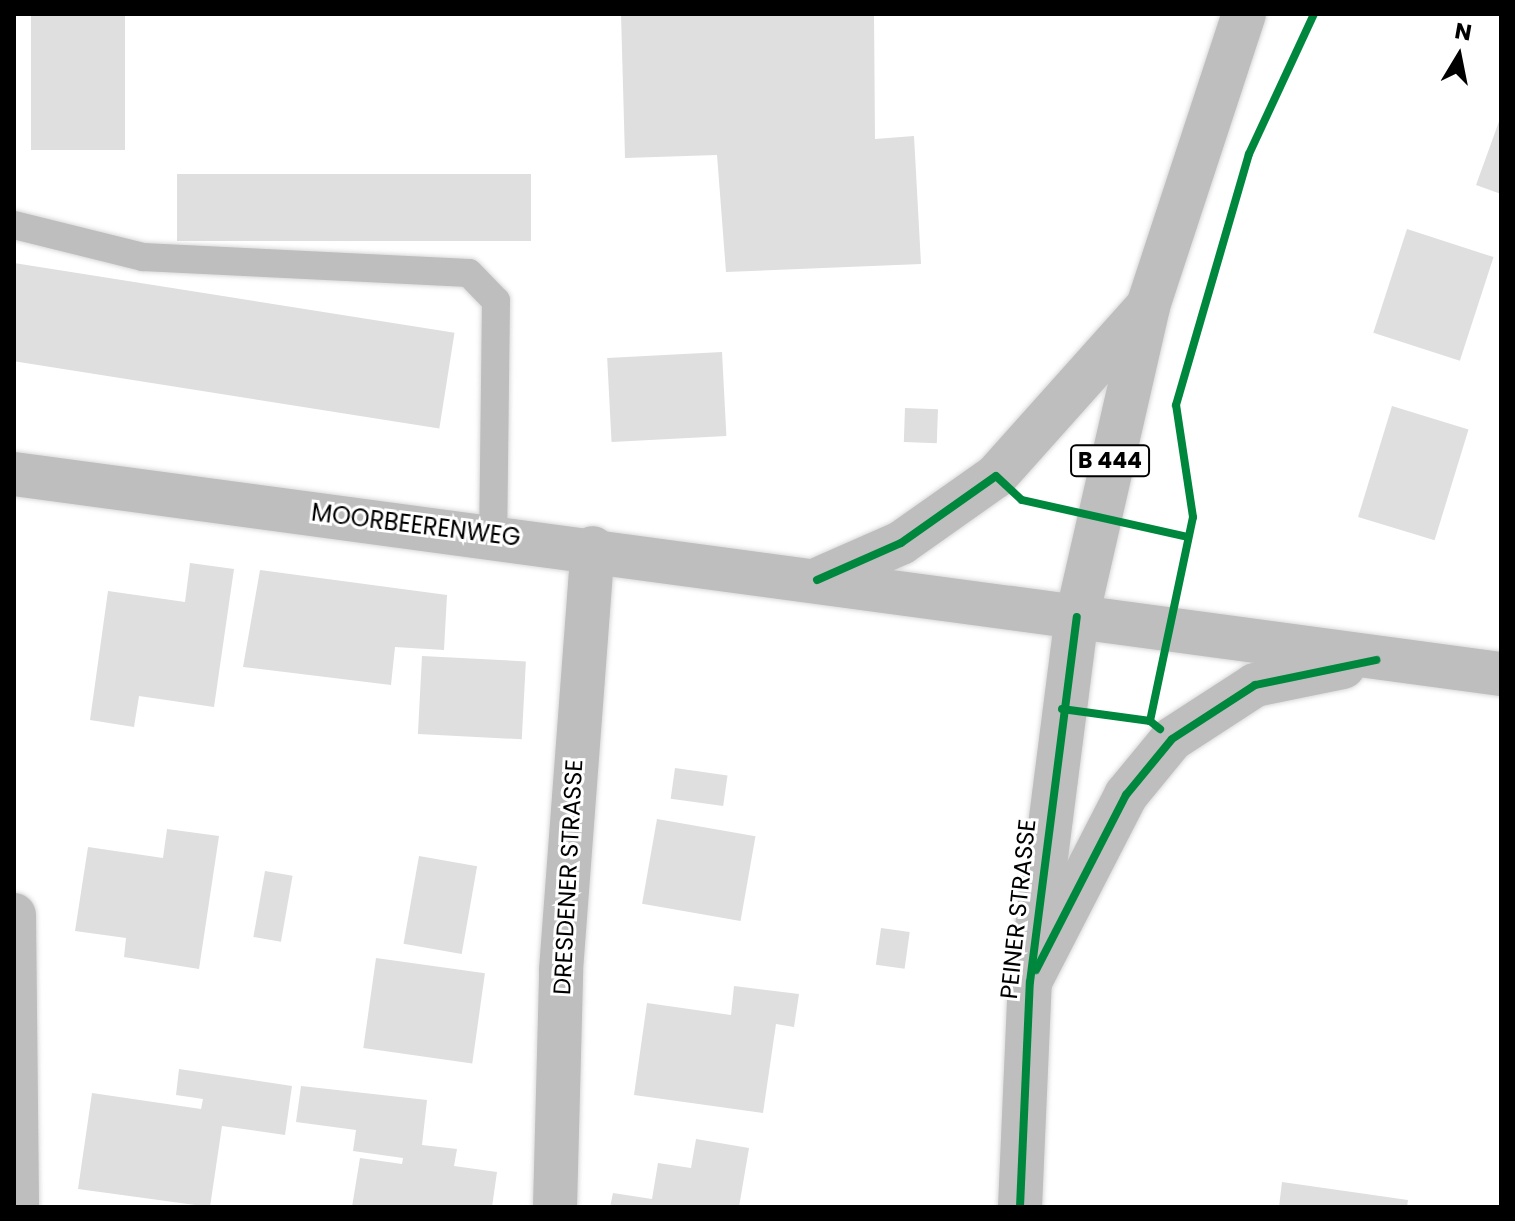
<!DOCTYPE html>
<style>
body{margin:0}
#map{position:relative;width:1515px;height:1221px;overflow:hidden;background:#fff;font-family:Poppins,sans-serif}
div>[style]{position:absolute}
.building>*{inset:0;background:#dfdfdf;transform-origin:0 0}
.roads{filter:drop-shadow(0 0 2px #dbdbdb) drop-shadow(0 0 2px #dbdbdb)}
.lane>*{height:28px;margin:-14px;padding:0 14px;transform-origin:14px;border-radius:14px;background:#bebebe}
.street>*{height:44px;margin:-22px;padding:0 22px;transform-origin:22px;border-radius:22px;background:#bebebe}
.primary>*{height:44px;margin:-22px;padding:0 22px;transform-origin:22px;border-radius:22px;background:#bebebe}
.cycleway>*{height:8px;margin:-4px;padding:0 4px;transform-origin:4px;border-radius:4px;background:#00873e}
span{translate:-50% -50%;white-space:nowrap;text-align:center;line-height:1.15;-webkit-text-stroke:6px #fff;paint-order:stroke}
.shield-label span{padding:2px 6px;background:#fff;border:2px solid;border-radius:6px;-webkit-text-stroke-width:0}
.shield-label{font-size:22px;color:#000;font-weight:700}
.street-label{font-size:24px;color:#000}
.frame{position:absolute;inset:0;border:16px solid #000;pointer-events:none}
.north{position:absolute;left:1419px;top:16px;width:80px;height:80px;-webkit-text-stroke:6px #fff;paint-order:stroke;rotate:10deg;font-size:22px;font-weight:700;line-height:32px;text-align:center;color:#000}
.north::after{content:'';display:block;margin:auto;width:28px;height:36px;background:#000;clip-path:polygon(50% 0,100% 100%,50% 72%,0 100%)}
</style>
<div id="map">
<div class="building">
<i style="left:31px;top:14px;width:94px;height:136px"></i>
<i style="clip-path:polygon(621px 14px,874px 14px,875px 139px,914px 136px,921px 264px,726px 272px,717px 155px,625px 158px)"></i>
<i style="clip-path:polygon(1501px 116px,1501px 194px,1476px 185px)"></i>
<i style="left:177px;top:174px;width:354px;height:67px"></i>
<i style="left:1407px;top:229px;width:91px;height:109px;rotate:18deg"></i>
<i style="left:14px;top:263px;width:446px;height:97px;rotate:9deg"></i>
<i style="left:722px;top:352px;width:84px;height:115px;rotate:87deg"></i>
<i style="left:1392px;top:406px;width:80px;height:116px;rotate:17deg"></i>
<i style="left:905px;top:408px;width:33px;height:34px;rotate:2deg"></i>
<i style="clip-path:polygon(190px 563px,234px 569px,214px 707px,139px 696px,134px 727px,90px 720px,108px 591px,185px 602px)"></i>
<i style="clip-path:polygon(260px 570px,447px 595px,444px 650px,395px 647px,391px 685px,243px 667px)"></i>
<i style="left:422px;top:656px;width:104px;height:78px;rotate:3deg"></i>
<i style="left:675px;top:768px;width:53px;height:31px;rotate:8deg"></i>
<i style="left:657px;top:819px;width:100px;height:86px;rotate:10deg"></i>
<i style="clip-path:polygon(167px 829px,219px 836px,199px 969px,124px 957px,126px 938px,75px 931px,88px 847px,163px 858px)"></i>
<i style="left:419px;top:856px;width:59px;height:89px;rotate:10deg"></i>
<i style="left:265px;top:871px;width:28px;height:67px;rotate:10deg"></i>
<i style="left:881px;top:928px;width:29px;height:37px;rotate:8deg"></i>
<i style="left:376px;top:958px;width:110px;height:91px;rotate:8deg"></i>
<i style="clip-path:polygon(734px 986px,799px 994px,794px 1027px,776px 1024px,763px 1113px,634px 1095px,647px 1003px,731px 1015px)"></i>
<i style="clip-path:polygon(179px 1069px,292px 1086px,285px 1135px,222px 1126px,210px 1207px,78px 1189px,92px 1093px,201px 1109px,203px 1099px,176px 1095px)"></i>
<i style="clip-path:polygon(301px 1086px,427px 1100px,422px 1145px,457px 1149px,454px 1166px,497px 1172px,492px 1207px,352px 1207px,360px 1158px,402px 1164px,403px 1158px,353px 1151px,356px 1130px,296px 1122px)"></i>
<i style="clip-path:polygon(696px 1139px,749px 1148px,739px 1207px,610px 1207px,613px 1193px,652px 1199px,658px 1163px,691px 1168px)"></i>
<i style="clip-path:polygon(1282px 1182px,1408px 1200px,1407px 1207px,1279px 1207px)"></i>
</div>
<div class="roads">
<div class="lane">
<i style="left:14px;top:225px;width:133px;rotate:13.9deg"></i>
<i style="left:143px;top:257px;width:326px;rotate:2.8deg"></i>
<i style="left:469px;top:273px;width:39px;rotate:46deg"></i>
<i style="left:496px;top:301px;width:234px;rotate:90.7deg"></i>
</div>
<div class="street">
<i style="left:14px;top:474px;width:1500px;rotate:7.66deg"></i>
<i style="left:817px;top:580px;width:92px;rotate:-23.8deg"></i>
<i style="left:901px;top:543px;width:116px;rotate:-35.2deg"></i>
<i style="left:996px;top:476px;width:228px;rotate:-48.2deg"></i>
<i style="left:14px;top:915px;width:292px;rotate:89.4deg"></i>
<i style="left:1032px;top:978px;width:206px;rotate:-62.8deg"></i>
<i style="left:1126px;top:795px;width:72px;rotate:-50.6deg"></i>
<i style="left:1172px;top:739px;width:99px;rotate:-33deg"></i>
<i style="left:1255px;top:685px;width:90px;rotate:-11.6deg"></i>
<i style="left:555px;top:1207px;width:237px;rotate:-88.5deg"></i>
<i style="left:561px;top:970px;width:423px;rotate:-85.7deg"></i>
</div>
<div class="primary">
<i style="left:1020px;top:1207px;width:225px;rotate:-87.5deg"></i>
<i style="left:1030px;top:982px;width:368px;rotate:-82.7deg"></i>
<i style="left:1077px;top:617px;width:319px;rotate:-77.1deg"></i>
<i style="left:1148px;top:306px;width:307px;rotate:-71.8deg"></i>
</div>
</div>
<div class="cycleway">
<i style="left:817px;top:580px;width:92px;rotate:-23.8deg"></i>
<i style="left:901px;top:543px;width:116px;rotate:-35.2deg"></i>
<i style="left:996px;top:476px;width:35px;rotate:43deg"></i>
<i style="left:1022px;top:500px;width:170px;rotate:12.6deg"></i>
<i style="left:1062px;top:709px;width:89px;rotate:7.8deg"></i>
<i style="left:1150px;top:721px;width:13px;rotate:39deg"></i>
<i style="left:1150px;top:721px;width:208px;rotate:-78.1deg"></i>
<i style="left:1193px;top:517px;width:113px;rotate:-98.6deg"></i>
<i style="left:1176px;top:405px;width:261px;rotate:-73.8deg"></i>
<i style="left:1249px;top:154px;width:154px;rotate:-65.1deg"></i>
<i style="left:1036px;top:970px;width:197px;rotate:-62.8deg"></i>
<i style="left:1126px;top:795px;width:72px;rotate:-50.6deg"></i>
<i style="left:1172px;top:739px;width:99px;rotate:-33deg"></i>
<i style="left:1255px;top:685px;width:124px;rotate:-11.7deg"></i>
<i style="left:1020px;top:1207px;width:225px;rotate:-87.5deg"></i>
<i style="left:1030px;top:982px;width:368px;rotate:-82.7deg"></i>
</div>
<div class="shield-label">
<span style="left:1110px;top:461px">B 444</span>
</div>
<div class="street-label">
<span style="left:416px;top:525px;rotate:7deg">MOORBEERENWEG</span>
<span style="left:568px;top:877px;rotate:-87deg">DRESDENER STRASSE</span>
<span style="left:1018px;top:909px;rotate:-84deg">PEINER STRASSE</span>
</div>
<div class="frame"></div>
<div class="north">N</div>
</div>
